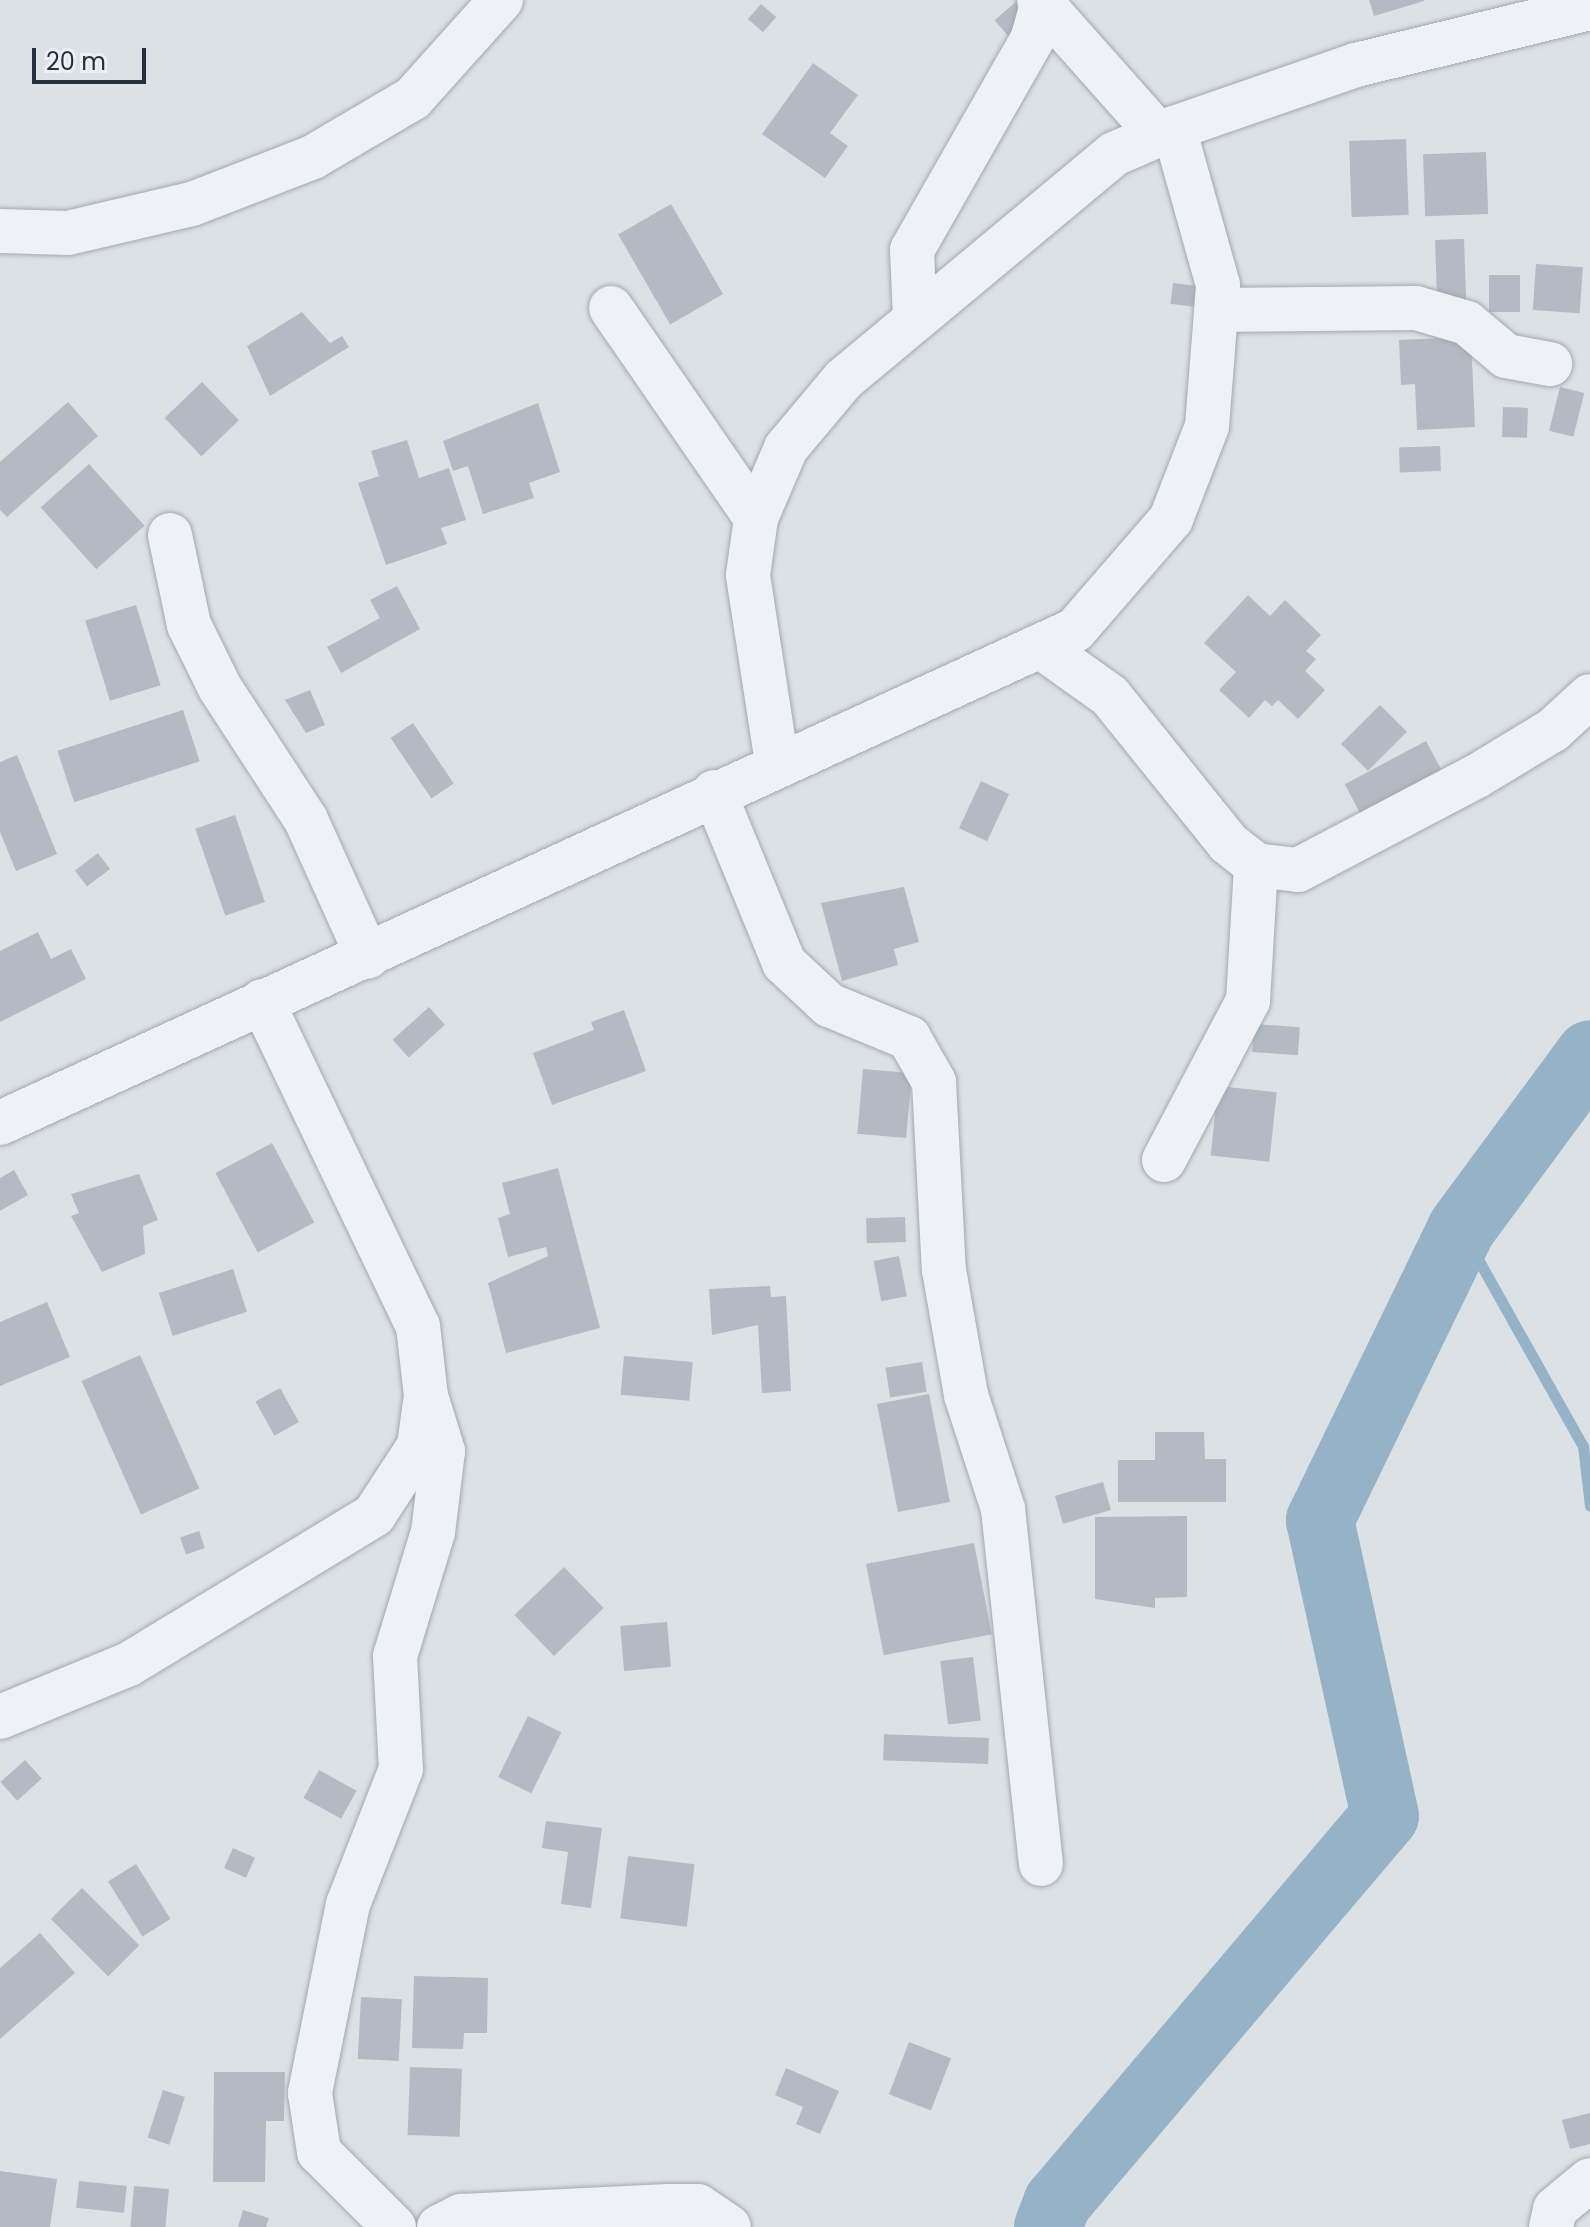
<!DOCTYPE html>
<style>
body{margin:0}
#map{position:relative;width:1590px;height:2227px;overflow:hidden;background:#dce1e6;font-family:Poppins,sans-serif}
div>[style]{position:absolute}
.stream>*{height:11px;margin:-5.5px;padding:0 5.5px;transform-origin:5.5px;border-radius:5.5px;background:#96b2c7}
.river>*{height:68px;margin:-34px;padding:0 34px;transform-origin:34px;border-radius:34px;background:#96b2c7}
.building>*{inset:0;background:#b3bac3;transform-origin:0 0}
.roads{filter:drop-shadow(0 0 2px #a2a8b0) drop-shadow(0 0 2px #a2a8b0)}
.minor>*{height:44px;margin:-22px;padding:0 22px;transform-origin:22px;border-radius:22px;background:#eef1f5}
span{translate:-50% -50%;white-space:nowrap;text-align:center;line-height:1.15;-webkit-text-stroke:6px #ebf0f4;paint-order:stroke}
.scale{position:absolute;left:32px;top:48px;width:114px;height:36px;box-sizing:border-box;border:4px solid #26303c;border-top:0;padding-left:10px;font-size:24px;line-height:28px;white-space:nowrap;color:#26303c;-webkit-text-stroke:6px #ebf0f4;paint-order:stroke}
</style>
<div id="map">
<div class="stream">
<i style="left:1461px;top:1229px;width:249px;rotate:60.7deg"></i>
<i style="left:1583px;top:1446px;width:60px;rotate:83.3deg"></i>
</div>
<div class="river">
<i style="left:1048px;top:2227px;width:26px;rotate:-69deg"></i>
<i style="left:1057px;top:2203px;width:507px;rotate:-49.72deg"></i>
<i style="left:1385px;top:1816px;width:303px;rotate:-102.4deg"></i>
<i style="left:1320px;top:1520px;width:323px;rotate:-64.1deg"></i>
<i style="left:1461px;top:1229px;width:217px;rotate:-53.6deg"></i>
</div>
<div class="building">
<i style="left:1018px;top:0;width:23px;height:31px;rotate:49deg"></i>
<i style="clip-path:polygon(1369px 0,1424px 0,1424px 1px,1374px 16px)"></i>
<i style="left:761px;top:4px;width:20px;height:20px;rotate:41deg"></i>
<i style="clip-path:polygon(813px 63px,858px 95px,830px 133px,848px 146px,825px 178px,762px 134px)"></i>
<i style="left:1406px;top:139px;width:76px;height:57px;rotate:88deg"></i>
<i style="left:1486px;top:152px;width:62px;height:63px;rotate:88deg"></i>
<i style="left:671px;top:204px;width:104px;height:61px;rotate:60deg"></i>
<i style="left:1464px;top:239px;width:65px;height:29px;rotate:88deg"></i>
<i style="left:1536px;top:264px;width:47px;height:46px;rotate:4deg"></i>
<i style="left:1489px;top:275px;width:31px;height:37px"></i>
<i style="left:1173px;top:283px;width:23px;height:21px;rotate:7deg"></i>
<i style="clip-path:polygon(302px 312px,330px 343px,342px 336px,349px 347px,270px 396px,247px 346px)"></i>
<i style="clip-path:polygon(1471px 337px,1475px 427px,1417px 430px,1415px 384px,1401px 385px,1399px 340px)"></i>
<i style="left:202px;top:382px;width:53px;height:52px;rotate:46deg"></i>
<i style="left:1560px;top:387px;width:25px;height:45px;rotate:14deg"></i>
<i style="clip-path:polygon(68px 402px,98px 436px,7px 517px,0 510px,0 462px)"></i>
<i style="clip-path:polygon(538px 403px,560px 472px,529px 483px,534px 498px,483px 514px,468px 466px,453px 471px,443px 441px)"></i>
<i style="left:1503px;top:407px;width:25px;height:30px;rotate:2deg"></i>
<i style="clip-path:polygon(407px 440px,419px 478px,449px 468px,466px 520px,441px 528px,447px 544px,386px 565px,358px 483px,379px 476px,371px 451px)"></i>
<i style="left:1440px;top:446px;width:25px;height:41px;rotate:88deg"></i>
<i style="left:89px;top:464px;width:83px;height:65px;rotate:48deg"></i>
<i style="clip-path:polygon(397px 586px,420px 629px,341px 673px,327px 647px,380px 618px,370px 600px)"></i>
<i style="clip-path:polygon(1248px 595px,1270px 616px,1285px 600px,1321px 635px,1306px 651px,1316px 659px,1305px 671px,1325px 690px,1298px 719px,1278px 700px,1272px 706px,1265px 700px,1249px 718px,1219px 690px,1236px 672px,1204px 643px)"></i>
<i style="left:136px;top:605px;width:84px;height:53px;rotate:73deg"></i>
<i style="clip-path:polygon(310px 690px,325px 725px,306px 733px,285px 700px)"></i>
<i style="left:1380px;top:705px;width:38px;height:55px;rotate:45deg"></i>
<i style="left:183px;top:710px;width:54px;height:132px;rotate:72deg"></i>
<i style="left:413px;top:723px;width:73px;height:27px;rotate:56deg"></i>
<i style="left:1426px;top:741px;width:36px;height:92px;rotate:62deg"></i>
<i style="clip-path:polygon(17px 755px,57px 854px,16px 871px,0 832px,0 762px)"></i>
<i style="left:981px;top:781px;width:31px;height:52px;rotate:25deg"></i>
<i style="left:235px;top:815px;width:92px;height:42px;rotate:71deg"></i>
<i style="left:98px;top:853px;width:20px;height:29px;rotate:53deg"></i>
<i style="clip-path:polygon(904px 887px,919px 942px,894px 949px,898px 965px,842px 981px,821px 903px)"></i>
<i style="clip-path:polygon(38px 932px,51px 959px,71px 949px,86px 979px,0 1022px,0 951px)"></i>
<i style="left:429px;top:1007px;width:24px;height:49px;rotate:48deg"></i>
<i style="clip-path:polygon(624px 1010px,646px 1071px,552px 1105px,533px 1053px,594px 1030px,591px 1022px)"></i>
<i style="left:1254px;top:1024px;width:46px;height:28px;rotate:4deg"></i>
<i style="left:863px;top:1069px;width:49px;height:65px;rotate:5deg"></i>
<i style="left:1218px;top:1086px;width:59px;height:70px;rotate:6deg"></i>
<i style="left:272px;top:1143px;width:90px;height:64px;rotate:62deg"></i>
<i style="clip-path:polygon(558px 1168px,600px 1328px,506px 1353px,488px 1283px,548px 1256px,546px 1247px,508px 1257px,498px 1218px,510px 1214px,502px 1183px)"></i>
<i style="clip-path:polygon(14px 1170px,28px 1195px,0 1211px,0 1178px)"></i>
<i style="clip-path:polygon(139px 1174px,158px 1220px,143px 1226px,145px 1254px,102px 1272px,71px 1216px,79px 1213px,71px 1194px)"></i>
<i style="left:905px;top:1217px;width:25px;height:39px;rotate:88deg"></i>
<i style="left:899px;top:1256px;width:41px;height:26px;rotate:79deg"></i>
<i style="left:233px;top:1269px;width:45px;height:78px;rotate:72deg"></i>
<i style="clip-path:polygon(770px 1286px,771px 1297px,786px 1296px,791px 1391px,762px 1393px,758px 1325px,712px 1335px,709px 1289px)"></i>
<i style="clip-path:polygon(47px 1302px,70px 1357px,0 1386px,0 1322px)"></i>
<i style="left:140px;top:1355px;width:146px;height:64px;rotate:66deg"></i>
<i style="left:624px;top:1356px;width:69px;height:39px;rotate:5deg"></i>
<i style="left:922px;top:1362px;width:30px;height:37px;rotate:81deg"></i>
<i style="left:280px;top:1388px;width:39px;height:28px;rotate:61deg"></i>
<i style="left:929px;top:1394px;width:110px;height:53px;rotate:79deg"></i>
<i style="clip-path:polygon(1155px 1432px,1204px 1432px,1205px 1459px,1226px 1459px,1226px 1502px,1118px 1502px,1118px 1460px,1155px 1460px)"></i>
<i style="left:1103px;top:1482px;width:29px;height:50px;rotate:74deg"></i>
<i style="clip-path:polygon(1187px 1516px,1187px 1597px,1155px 1598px,1155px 1608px,1095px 1599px,1095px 1517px)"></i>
<i style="left:199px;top:1531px;width:18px;height:20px;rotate:71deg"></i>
<i style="left:974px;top:1543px;width:93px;height:110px;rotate:79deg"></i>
<i style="left:564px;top:1567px;width:57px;height:69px;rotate:46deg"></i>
<i style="left:667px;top:1622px;width:45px;height:47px;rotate:85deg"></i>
<i style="left:973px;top:1657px;width:64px;height:33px;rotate:83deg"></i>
<i style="left:528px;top:1716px;width:37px;height:68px;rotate:26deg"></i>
<i style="left:989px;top:1738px;width:26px;height:105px;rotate:92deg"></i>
<i style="left:25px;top:1760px;width:25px;height:33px;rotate:48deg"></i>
<i style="left:319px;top:1770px;width:43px;height:32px;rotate:29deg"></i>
<i style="clip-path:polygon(546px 1821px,602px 1828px,591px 1908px,561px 1904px,568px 1852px,542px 1848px)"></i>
<i style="left:233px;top:1848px;width:24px;height:22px;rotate:24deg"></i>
<i style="left:628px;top:1856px;width:67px;height:63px;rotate:7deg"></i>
<i style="left:136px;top:1864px;width:65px;height:33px;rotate:58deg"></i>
<i style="left:82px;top:1888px;width:81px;height:44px;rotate:45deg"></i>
<i style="clip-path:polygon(40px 1933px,75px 1973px,0 2039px,0 1968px)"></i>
<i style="clip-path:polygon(414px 1976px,488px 1978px,487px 2033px,464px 2033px,463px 2049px,412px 2048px)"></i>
<i style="left:361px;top:1997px;width:41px;height:62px;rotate:3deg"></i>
<i style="left:909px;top:2042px;width:45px;height:56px;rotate:21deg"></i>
<i style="left:410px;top:2067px;width:52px;height:68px;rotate:2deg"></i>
<i style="clip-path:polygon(786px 2068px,839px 2091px,820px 2134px,796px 2124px,803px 2107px,775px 2095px)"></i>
<i style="clip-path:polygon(214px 2072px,285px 2072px,284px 2121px,266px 2121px,265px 2182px,213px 2182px)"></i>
<i style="left:163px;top:2090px;width:23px;height:50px;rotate:18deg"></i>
<i style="clip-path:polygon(1590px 2113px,1590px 2144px,1570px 2149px,1562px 2120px)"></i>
<i style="clip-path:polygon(0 2171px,57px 2179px,50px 2227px,0 2227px)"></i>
<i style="left:79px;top:2181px;width:48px;height:27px;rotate:6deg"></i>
<i style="left:134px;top:2186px;width:35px;height:41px;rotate:5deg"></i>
<i style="clip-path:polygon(243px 2210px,269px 2218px,266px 2227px,238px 2227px)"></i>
</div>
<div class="roads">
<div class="minor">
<i style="left:1039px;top:0;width:178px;rotate:48.4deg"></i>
<i style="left:0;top:231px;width:68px;rotate:1.7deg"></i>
<i style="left:68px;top:233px;width:127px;rotate:-13.2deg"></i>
<i style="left:192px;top:204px;width:130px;rotate:-21.2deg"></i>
<i style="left:313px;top:157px;width:116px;rotate:-30.5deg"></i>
<i style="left:413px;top:98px;width:132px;rotate:-48.1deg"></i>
<i style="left:611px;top:308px;width:255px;rotate:55.4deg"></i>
<i style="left:1217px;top:310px;width:199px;rotate:-0.6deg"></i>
<i style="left:1416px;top:308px;width:53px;rotate:16.4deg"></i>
<i style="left:1467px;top:323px;width:51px;rotate:40.2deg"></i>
<i style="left:1506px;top:356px;width:45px;rotate:10.3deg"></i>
<i style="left:915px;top:319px;width:69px;rotate:-92.5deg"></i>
<i style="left:912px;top:250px;width:242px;rotate:-60.3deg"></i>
<i style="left:1032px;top:40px;width:37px;rotate:-74deg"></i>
<i style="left:170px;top:535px;width:92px;rotate:78.1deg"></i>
<i style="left:189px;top:625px;width:70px;rotate:63.8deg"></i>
<i style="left:220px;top:688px;width:158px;rotate:56.9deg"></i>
<i style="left:306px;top:820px;width:150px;rotate:65.7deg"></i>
<i style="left:1040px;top:646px;width:86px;rotate:35.5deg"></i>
<i style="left:1110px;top:696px;width:189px;rotate:51.2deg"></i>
<i style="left:1228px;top:843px;width:36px;rotate:38deg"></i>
<i style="left:1256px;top:865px;width:42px;rotate:6.8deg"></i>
<i style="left:1298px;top:870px;width:202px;rotate:-27.7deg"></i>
<i style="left:1477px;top:776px;width:89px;rotate:-31.2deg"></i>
<i style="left:1553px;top:730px;width:50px;rotate:-42.6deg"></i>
<i style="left:777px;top:763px;width:190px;rotate:-98.8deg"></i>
<i style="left:748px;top:575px;width:58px;rotate:-82deg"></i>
<i style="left:756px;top:518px;width:76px;rotate:-66.8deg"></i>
<i style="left:786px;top:448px;width:90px;rotate:-50deg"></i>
<i style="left:844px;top:379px;width:351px;rotate:-39.8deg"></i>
<i style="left:1114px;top:154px;width:65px;rotate:-23.4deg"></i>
<i style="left:714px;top:792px;width:185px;rotate:67.7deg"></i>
<i style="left:784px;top:963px;width:62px;rotate:43deg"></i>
<i style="left:829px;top:1005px;width:87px;rotate:22.4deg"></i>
<i style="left:909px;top:1038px;width:51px;rotate:60.4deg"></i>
<i style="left:934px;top:1082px;width:188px;rotate:87deg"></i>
<i style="left:944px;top:1270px;width:127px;rotate:80deg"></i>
<i style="left:966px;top:1395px;width:120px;rotate:72deg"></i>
<i style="left:1003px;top:1509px;width:357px;rotate:83.9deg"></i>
<i style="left:262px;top:1001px;width:361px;rotate:64.4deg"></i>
<i style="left:418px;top:1326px;width:70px;rotate:83.5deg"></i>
<i style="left:426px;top:1396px;width:58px;rotate:72.8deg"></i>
<i style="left:443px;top:1451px;width:82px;rotate:97deg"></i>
<i style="left:433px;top:1532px;width:130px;rotate:107deg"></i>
<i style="left:395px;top:1656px;width:113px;rotate:87deg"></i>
<i style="left:401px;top:1769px;width:145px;rotate:111.4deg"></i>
<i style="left:348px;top:1904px;width:193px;rotate:101.4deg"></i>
<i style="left:310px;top:2093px;width:60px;rotate:81.3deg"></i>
<i style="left:319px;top:2152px;width:106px;rotate:45deg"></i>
<i style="left:0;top:1123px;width:1183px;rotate:-24.64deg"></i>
<i style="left:1075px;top:630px;width:147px;rotate:-49.1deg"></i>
<i style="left:1171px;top:519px;width:100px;rotate:-68.8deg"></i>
<i style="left:1207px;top:426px;width:141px;rotate:-85.5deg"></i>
<i style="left:1218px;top:285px;width:163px;rotate:-105.7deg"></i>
<i style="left:1174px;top:128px;width:193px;rotate:-19.1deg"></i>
<i style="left:1356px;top:65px;width:241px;rotate:-13.7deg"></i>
<i style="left:1164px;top:1160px;width:180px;rotate:-62.2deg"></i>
<i style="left:1248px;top:1001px;width:136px;rotate:-86.6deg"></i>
<i style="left:0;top:1717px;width:139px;rotate:-22.3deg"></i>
<i style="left:129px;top:1664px;width:287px;rotate:-31.3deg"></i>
<i style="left:374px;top:1515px;width:82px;rotate:-56.9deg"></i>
<i style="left:419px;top:1446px;width:44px;rotate:-82.2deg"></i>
<i style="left:439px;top:2227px;width:25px;rotate:-27deg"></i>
<i style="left:461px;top:2216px;width:207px;rotate:-2.8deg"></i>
<i style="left:668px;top:2206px;width:30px"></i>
<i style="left:698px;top:2206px;width:37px;rotate:34deg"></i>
<i style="left:1551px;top:2227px;width:18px;rotate:-77deg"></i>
<i style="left:1555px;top:2209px;width:45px;rotate:-39.6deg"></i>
</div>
</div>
<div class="scale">20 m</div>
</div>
